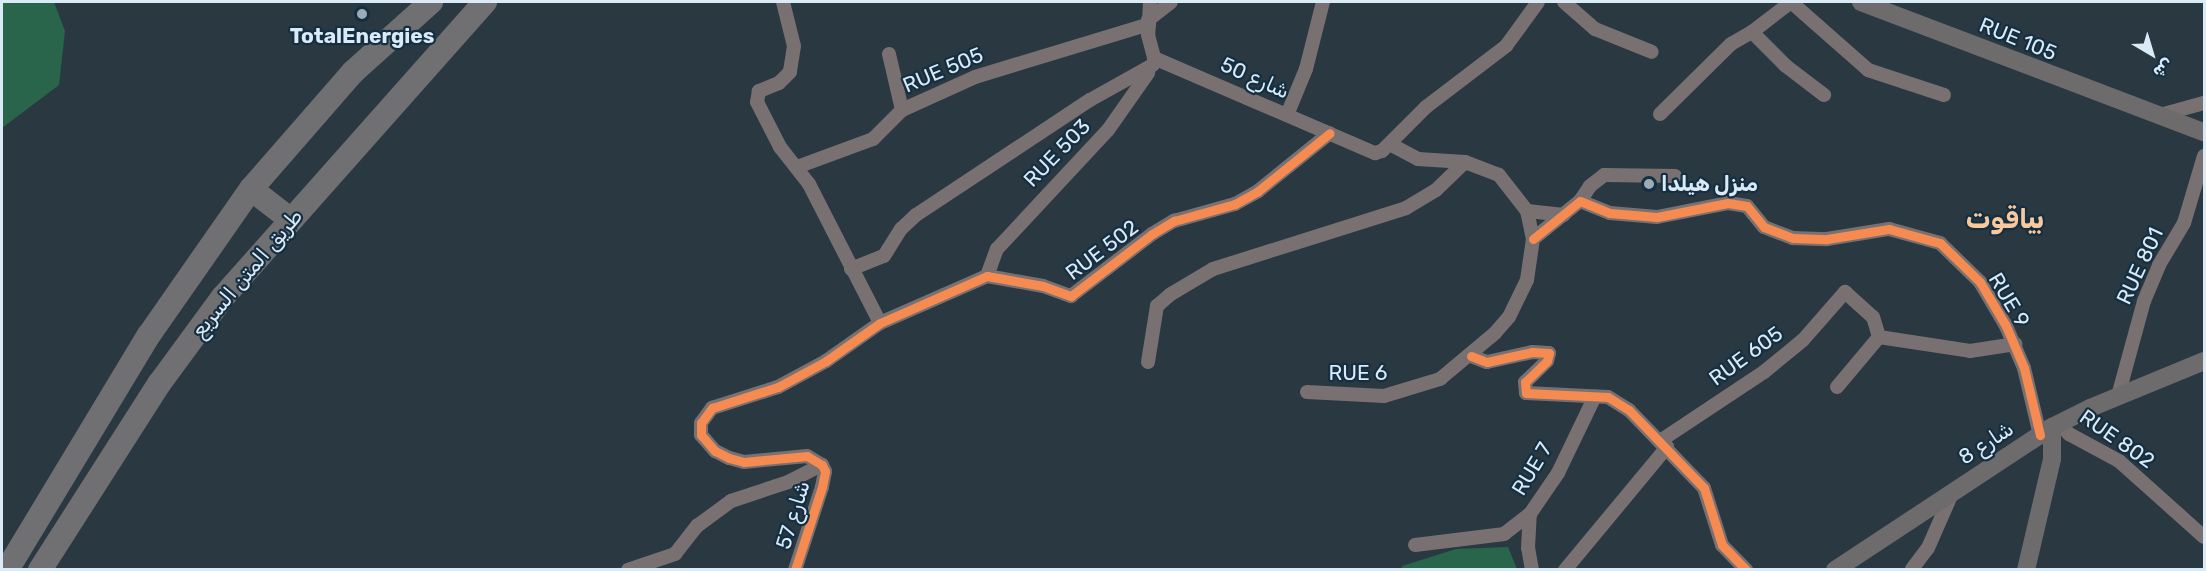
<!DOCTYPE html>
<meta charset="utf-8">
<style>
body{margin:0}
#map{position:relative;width:2206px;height:571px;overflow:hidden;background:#2a3842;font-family:Rubik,Vazirmatn,sans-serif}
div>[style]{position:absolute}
.green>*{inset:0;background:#29654a}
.street>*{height:14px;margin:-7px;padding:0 7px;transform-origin:7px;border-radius:7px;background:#797171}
.secondary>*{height:18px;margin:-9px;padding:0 9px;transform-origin:9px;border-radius:9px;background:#6e6b6d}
.highway>*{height:24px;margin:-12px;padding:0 12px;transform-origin:12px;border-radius:12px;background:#706f72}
.cycleway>*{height:9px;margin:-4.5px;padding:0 4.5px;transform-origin:4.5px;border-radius:4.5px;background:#f68b52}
.dots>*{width:16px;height:16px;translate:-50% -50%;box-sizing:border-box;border:3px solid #152f42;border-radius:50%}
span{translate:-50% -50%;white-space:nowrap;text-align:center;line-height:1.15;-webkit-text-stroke:4.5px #152f42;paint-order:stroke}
.poi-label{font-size:21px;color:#daeaf6;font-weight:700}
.left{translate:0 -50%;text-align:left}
.street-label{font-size:21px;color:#daeaf6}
.district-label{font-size:27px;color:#f9c99d;font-weight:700}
.frame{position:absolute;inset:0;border:3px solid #daeaf6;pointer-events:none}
.north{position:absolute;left:2122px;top:24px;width:60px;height:60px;-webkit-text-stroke:4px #152f42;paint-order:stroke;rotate:142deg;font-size:16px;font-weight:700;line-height:24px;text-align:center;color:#daeaf6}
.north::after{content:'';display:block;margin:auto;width:21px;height:27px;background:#daeaf6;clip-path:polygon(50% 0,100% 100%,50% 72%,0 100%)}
</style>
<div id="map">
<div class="green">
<i style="clip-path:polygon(2px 2px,54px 2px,65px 31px,59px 85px,2px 128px)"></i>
<i style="clip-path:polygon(1508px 547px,1517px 569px,1401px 569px,1402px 566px,1456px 549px)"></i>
</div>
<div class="street">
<i style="left:783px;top:2px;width:45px;rotate:76deg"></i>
<i style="left:794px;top:46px;width:26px;rotate:99deg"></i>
<i style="left:790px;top:72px;width:16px;rotate:135deg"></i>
<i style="left:779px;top:83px;width:22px;rotate:158deg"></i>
<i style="left:759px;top:91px;width:11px;rotate:100deg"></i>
<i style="left:757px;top:102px;width:51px;rotate:62.9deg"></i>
<i style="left:780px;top:147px;width:47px;rotate:51.9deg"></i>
<i style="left:809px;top:184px;width:156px;rotate:62.9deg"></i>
<i style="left:1150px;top:2px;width:33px;rotate:93deg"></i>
<i style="left:1148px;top:35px;width:24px;rotate:75deg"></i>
<i style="left:1154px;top:58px;width:241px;rotate:23.3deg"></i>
<i style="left:1375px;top:153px;width:7px;rotate:-16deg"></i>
<i style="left:1382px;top:151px;width:62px;rotate:-45deg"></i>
<i style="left:1426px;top:107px;width:101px;rotate:-37.3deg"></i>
<i style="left:1506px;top:46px;width:54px;rotate:-54deg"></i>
<i style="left:1564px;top:2px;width:41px;rotate:41.1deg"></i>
<i style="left:1595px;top:29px;width:61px;rotate:22deg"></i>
<i style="left:1791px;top:2px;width:103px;rotate:41.4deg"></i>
<i style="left:1868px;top:70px;width:80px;rotate:18.2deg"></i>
<i style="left:1791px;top:2px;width:49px;rotate:142.4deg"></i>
<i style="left:1752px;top:32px;width:48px;rotate:45deg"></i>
<i style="left:1786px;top:66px;width:48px;rotate:37.3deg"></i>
<i style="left:1148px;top:20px;width:29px;rotate:-38deg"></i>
<i style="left:889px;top:54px;width:57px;rotate:76.9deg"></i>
<i style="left:1660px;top:114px;width:100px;rotate:-44.6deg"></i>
<i style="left:1731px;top:44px;width:24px;rotate:-30deg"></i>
<i style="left:1287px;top:115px;width:50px;rotate:-67.6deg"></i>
<i style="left:1306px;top:69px;width:69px;rotate:-75.8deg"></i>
<i style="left:2160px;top:115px;width:46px;rotate:-15.3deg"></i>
<i style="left:797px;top:167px;width:81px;rotate:-20.2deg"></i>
<i style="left:873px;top:139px;width:41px;rotate:-45deg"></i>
<i style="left:902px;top:110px;width:80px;rotate:-24.3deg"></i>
<i style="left:975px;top:77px;width:182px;rotate:-16.9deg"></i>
<i style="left:1580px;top:201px;width:18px;rotate:-56deg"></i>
<i style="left:1590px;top:186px;width:18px;rotate:-38deg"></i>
<i style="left:1604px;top:175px;width:71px;rotate:0.8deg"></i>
<i style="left:1527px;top:211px;width:37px;rotate:6deg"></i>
<i style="left:1533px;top:239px;width:60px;rotate:-39deg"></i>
<i style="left:1580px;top:201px;width:32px;rotate:22deg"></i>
<i style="left:1610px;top:213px;width:47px;rotate:4.9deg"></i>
<i style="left:1657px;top:217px;width:72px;rotate:-11.2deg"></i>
<i style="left:1728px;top:203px;width:19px;rotate:9deg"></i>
<i style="left:1747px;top:206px;width:27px;rotate:51deg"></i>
<i style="left:1764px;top:227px;width:31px;rotate:21deg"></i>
<i style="left:1793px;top:238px;width:34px;rotate:2deg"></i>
<i style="left:1827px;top:239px;width:63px;rotate:-9.2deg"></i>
<i style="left:1889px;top:229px;width:53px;rotate:15.4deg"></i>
<i style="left:1940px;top:243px;width:56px;rotate:44.3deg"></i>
<i style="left:1980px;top:282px;width:51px;rotate:59.4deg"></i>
<i style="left:2006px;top:326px;width:46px;rotate:66.8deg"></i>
<i style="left:2024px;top:368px;width:69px;rotate:76.6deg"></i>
<i style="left:851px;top:269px;width:35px;rotate:-22deg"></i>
<i style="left:884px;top:256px;width:32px;rotate:-58deg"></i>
<i style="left:901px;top:229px;width:21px;rotate:-43deg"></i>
<i style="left:916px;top:215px;width:209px;rotate:-33.5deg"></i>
<i style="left:1090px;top:100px;width:72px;rotate:-29.1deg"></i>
<i style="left:987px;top:276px;width:29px;rotate:-70deg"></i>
<i style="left:997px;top:249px;width:163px;rotate:-47deg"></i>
<i style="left:1108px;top:130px;width:70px;rotate:-54.9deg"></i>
<i style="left:1471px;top:356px;width:17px;rotate:21deg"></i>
<i style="left:1487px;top:362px;width:46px;rotate:-12.5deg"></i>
<i style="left:1532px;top:352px;width:17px;rotate:3deg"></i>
<i style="left:1549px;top:353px;width:8px;rotate:104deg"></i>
<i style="left:1547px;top:361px;width:30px;rotate:136deg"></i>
<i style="left:1525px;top:382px;width:11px;rotate:85deg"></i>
<i style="left:1526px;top:393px;width:82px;rotate:2.8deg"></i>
<i style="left:1608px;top:397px;width:25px;rotate:32deg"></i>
<i style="left:1629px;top:410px;width:108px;rotate:46.1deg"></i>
<i style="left:1704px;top:488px;width:60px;rotate:72.5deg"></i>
<i style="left:1722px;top:545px;width:35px;rotate:46deg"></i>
<i style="left:1148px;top:362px;width:57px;rotate:-80.9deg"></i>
<i style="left:1157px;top:306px;width:18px;rotate:-41deg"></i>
<i style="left:1171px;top:294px;width:49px;rotate:-30.8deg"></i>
<i style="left:1213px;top:269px;width:202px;rotate:-17.5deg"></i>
<i style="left:1406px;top:208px;width:35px;rotate:-31deg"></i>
<i style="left:1436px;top:190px;width:40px;rotate:-44deg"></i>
<i style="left:1837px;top:387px;width:65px;rotate:-50deg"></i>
<i style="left:1307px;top:392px;width:77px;rotate:3deg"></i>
<i style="left:1384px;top:396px;width:59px;rotate:-16.9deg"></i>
<i style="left:1440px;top:379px;width:72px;rotate:-39.9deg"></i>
<i style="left:1495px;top:333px;width:21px;rotate:-49deg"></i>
<i style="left:1509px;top:317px;width:41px;rotate:-64.1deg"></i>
<i style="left:1527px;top:280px;width:41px;rotate:-81.7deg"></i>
<i style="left:1533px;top:239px;width:29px;rotate:-102deg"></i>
<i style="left:1527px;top:211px;width:46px;rotate:-127.9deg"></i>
<i style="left:1499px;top:175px;width:36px;rotate:-159deg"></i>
<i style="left:1465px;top:162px;width:47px;rotate:-176.3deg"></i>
<i style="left:1418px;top:159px;width:32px;rotate:-152deg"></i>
<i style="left:2118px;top:396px;width:98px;rotate:-74.7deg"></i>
<i style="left:2144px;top:301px;width:39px;rotate:-67deg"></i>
<i style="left:2159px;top:265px;width:49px;rotate:-59.2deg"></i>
<i style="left:2184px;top:223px;width:70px;rotate:-73.4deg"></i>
<i style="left:2059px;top:423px;width:15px;rotate:48deg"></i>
<i style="left:2069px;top:434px;width:57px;rotate:28.4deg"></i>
<i style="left:2119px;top:461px;width:114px;rotate:41.8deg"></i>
<i style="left:1660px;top:441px;width:125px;rotate:-33.6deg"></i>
<i style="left:1764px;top:372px;width:50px;rotate:-39.4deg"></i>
<i style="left:1803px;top:340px;width:64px;rotate:-48.8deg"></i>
<i style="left:1845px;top:292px;width:38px;rotate:42deg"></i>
<i style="left:1873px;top:317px;width:21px;rotate:73deg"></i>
<i style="left:1879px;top:337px;width:92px;rotate:8.7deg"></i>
<i style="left:1970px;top:351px;width:46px;rotate:-8.8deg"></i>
<i style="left:1415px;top:545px;width:90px;rotate:-7deg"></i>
<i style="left:1504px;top:534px;width:33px;rotate:-38deg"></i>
<i style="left:1912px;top:569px;width:26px;rotate:-53deg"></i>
<i style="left:1928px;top:548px;width:62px;rotate:-66.3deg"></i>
<i style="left:628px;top:570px;width:50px;rotate:-18.8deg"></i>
<i style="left:675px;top:554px;width:36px;rotate:-52deg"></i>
<i style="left:697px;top:526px;width:42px;rotate:-36.3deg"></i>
<i style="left:731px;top:501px;width:60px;rotate:-18.4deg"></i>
<i style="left:788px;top:482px;width:38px;rotate:-27deg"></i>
<i style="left:795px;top:570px;width:87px;rotate:-72deg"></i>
<i style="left:822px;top:487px;width:16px;rotate:-79deg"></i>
<i style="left:825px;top:471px;width:7px;rotate:-117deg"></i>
<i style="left:822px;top:465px;width:17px;rotate:-149deg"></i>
<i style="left:807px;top:456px;width:63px;rotate:174.6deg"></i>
<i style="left:744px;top:462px;width:16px;rotate:-165deg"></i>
<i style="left:729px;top:458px;width:16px;rotate:-153deg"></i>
<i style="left:715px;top:451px;width:21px;rotate:-131deg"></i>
<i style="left:701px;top:435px;width:12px;rotate:-90deg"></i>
<i style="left:701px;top:423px;width:19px;rotate:-54deg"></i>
<i style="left:712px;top:408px;width:69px;rotate:-17.7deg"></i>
<i style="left:778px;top:387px;width:55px;rotate:-28.4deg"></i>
<i style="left:826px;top:361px;width:66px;rotate:-35.1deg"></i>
<i style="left:880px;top:323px;width:117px;rotate:-23.7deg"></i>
<i style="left:987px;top:276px;width:57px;rotate:10.1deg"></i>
<i style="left:1043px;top:286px;width:30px;rotate:20deg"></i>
<i style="left:1071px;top:296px;width:102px;rotate:-37.4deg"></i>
<i style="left:1152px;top:234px;width:26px;rotate:-31deg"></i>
<i style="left:1174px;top:221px;width:63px;rotate:-15.6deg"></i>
<i style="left:1235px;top:204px;width:26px;rotate:-29deg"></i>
<i style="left:1258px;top:191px;width:92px;rotate:-38.9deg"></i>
<i style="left:1532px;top:570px;width:22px;rotate:-100deg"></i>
<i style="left:1528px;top:548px;width:34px;rotate:-87deg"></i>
<i style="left:1530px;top:514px;width:50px;rotate:-55.7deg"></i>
<i style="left:1558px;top:473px;width:85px;rotate:-64.3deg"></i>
<i style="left:1565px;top:570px;width:160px;rotate:-50.3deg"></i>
</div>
<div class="secondary">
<i style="left:1861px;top:2px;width:367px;rotate:20.8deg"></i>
<i style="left:1835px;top:570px;width:260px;rotate:-33.4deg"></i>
<i style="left:2052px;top:427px;width:42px;rotate:-26.6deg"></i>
<i style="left:2090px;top:408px;width:123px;rotate:-22.4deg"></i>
<i style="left:2026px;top:570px;width:114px;rotate:-76.8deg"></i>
<i style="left:2052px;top:459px;width:32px;rotate:-90deg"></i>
</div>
<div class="highway">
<i style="left:251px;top:189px;width:49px;rotate:37.6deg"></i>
<i style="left:7px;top:570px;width:275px;rotate:-58.9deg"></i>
<i style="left:149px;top:335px;width:178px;rotate:-55.1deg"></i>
<i style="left:251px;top:189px;width:155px;rotate:-48.9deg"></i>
<i style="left:353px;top:72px;width:105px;rotate:-41.9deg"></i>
<i style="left:40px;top:570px;width:221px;rotate:-57.4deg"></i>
<i style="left:159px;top:384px;width:108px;rotate:-53.7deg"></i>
<i style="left:223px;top:297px;width:395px;rotate:-48.4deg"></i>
</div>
<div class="cycleway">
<i style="left:1533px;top:239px;width:60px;rotate:-39deg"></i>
<i style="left:1580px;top:201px;width:32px;rotate:22deg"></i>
<i style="left:1610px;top:213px;width:47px;rotate:4.9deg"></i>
<i style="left:1657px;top:217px;width:72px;rotate:-11.2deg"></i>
<i style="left:1728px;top:203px;width:19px;rotate:9deg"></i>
<i style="left:1747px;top:206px;width:27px;rotate:51deg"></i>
<i style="left:1764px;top:227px;width:31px;rotate:21deg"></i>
<i style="left:1793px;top:238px;width:34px;rotate:2deg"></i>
<i style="left:1827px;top:239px;width:63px;rotate:-9.2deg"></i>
<i style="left:1889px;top:229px;width:53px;rotate:15.4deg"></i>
<i style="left:1940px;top:243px;width:56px;rotate:44.3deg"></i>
<i style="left:1980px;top:282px;width:51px;rotate:59.4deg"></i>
<i style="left:2006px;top:326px;width:46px;rotate:66.8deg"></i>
<i style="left:2024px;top:368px;width:69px;rotate:76.6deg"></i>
<i style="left:1471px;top:356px;width:17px;rotate:21deg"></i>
<i style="left:1487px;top:362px;width:46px;rotate:-12.5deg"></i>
<i style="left:1532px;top:352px;width:17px;rotate:3deg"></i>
<i style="left:1549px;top:353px;width:8px;rotate:104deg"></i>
<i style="left:1547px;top:361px;width:30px;rotate:136deg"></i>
<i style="left:1525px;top:382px;width:11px;rotate:85deg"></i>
<i style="left:1526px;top:393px;width:82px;rotate:2.8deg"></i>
<i style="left:1608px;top:397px;width:25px;rotate:32deg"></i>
<i style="left:1629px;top:410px;width:108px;rotate:46.1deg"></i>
<i style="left:1704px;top:488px;width:60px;rotate:72.5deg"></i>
<i style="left:1722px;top:545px;width:35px;rotate:46deg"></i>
<i style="left:795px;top:570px;width:87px;rotate:-72deg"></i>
<i style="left:822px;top:487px;width:16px;rotate:-79deg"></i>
<i style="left:825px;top:471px;width:7px;rotate:-117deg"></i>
<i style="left:822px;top:465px;width:17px;rotate:-149deg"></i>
<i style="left:807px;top:456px;width:63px;rotate:174.6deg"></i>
<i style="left:744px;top:462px;width:16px;rotate:-165deg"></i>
<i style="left:729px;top:458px;width:16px;rotate:-153deg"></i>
<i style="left:715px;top:451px;width:21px;rotate:-131deg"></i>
<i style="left:701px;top:435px;width:12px;rotate:-90deg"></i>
<i style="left:701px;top:423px;width:19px;rotate:-54deg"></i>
<i style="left:712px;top:408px;width:69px;rotate:-17.7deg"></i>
<i style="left:778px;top:387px;width:55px;rotate:-28.4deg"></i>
<i style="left:826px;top:361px;width:66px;rotate:-35.1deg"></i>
<i style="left:880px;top:323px;width:117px;rotate:-23.7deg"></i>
<i style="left:987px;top:276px;width:57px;rotate:10.1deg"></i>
<i style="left:1043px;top:286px;width:30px;rotate:20deg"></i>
<i style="left:1071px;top:296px;width:102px;rotate:-37.4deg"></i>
<i style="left:1152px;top:234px;width:26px;rotate:-31deg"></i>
<i style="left:1174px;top:221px;width:63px;rotate:-15.6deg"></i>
<i style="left:1235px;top:204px;width:26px;rotate:-29deg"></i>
<i style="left:1258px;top:191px;width:92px;rotate:-38.9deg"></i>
</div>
<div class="dots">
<i style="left:362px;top:14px;background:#9cacb7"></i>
<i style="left:1649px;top:184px;background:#9cacb7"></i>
</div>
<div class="poi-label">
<span style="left:362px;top:36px">TotalEnergies</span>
<span class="left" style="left:1661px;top:184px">منزل هيلدا</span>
</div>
<div class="street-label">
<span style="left:2018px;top:39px;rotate:22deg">RUE 105</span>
<span style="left:943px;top:70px;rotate:-23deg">RUE 505</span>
<span style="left:1255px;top:78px;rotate:24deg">شارع 50</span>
<span style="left:1057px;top:153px;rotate:-46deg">RUE 503</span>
<span style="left:1102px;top:250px;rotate:-37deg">RUE 502</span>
<span style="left:2140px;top:266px;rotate:-65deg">RUE 801</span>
<span style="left:247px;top:273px;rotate:-50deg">طريق المتن السريع</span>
<span style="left:2009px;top:300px;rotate:59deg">RUE 9</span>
<span style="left:1746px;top:356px;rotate:-36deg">RUE 605</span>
<span style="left:1358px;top:373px">RUE 6</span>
<span style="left:2117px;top:439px;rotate:35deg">RUE 802</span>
<span style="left:1986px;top:443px;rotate:-33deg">شارع 8</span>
<span style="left:1532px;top:469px;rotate:-59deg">RUE 7</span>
<span style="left:793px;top:515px;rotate:-73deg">شارع 57</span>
</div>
<div class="district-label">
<span style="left:2005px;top:220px">بياقوت</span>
</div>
<div class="frame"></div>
<div class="north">ش</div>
</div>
